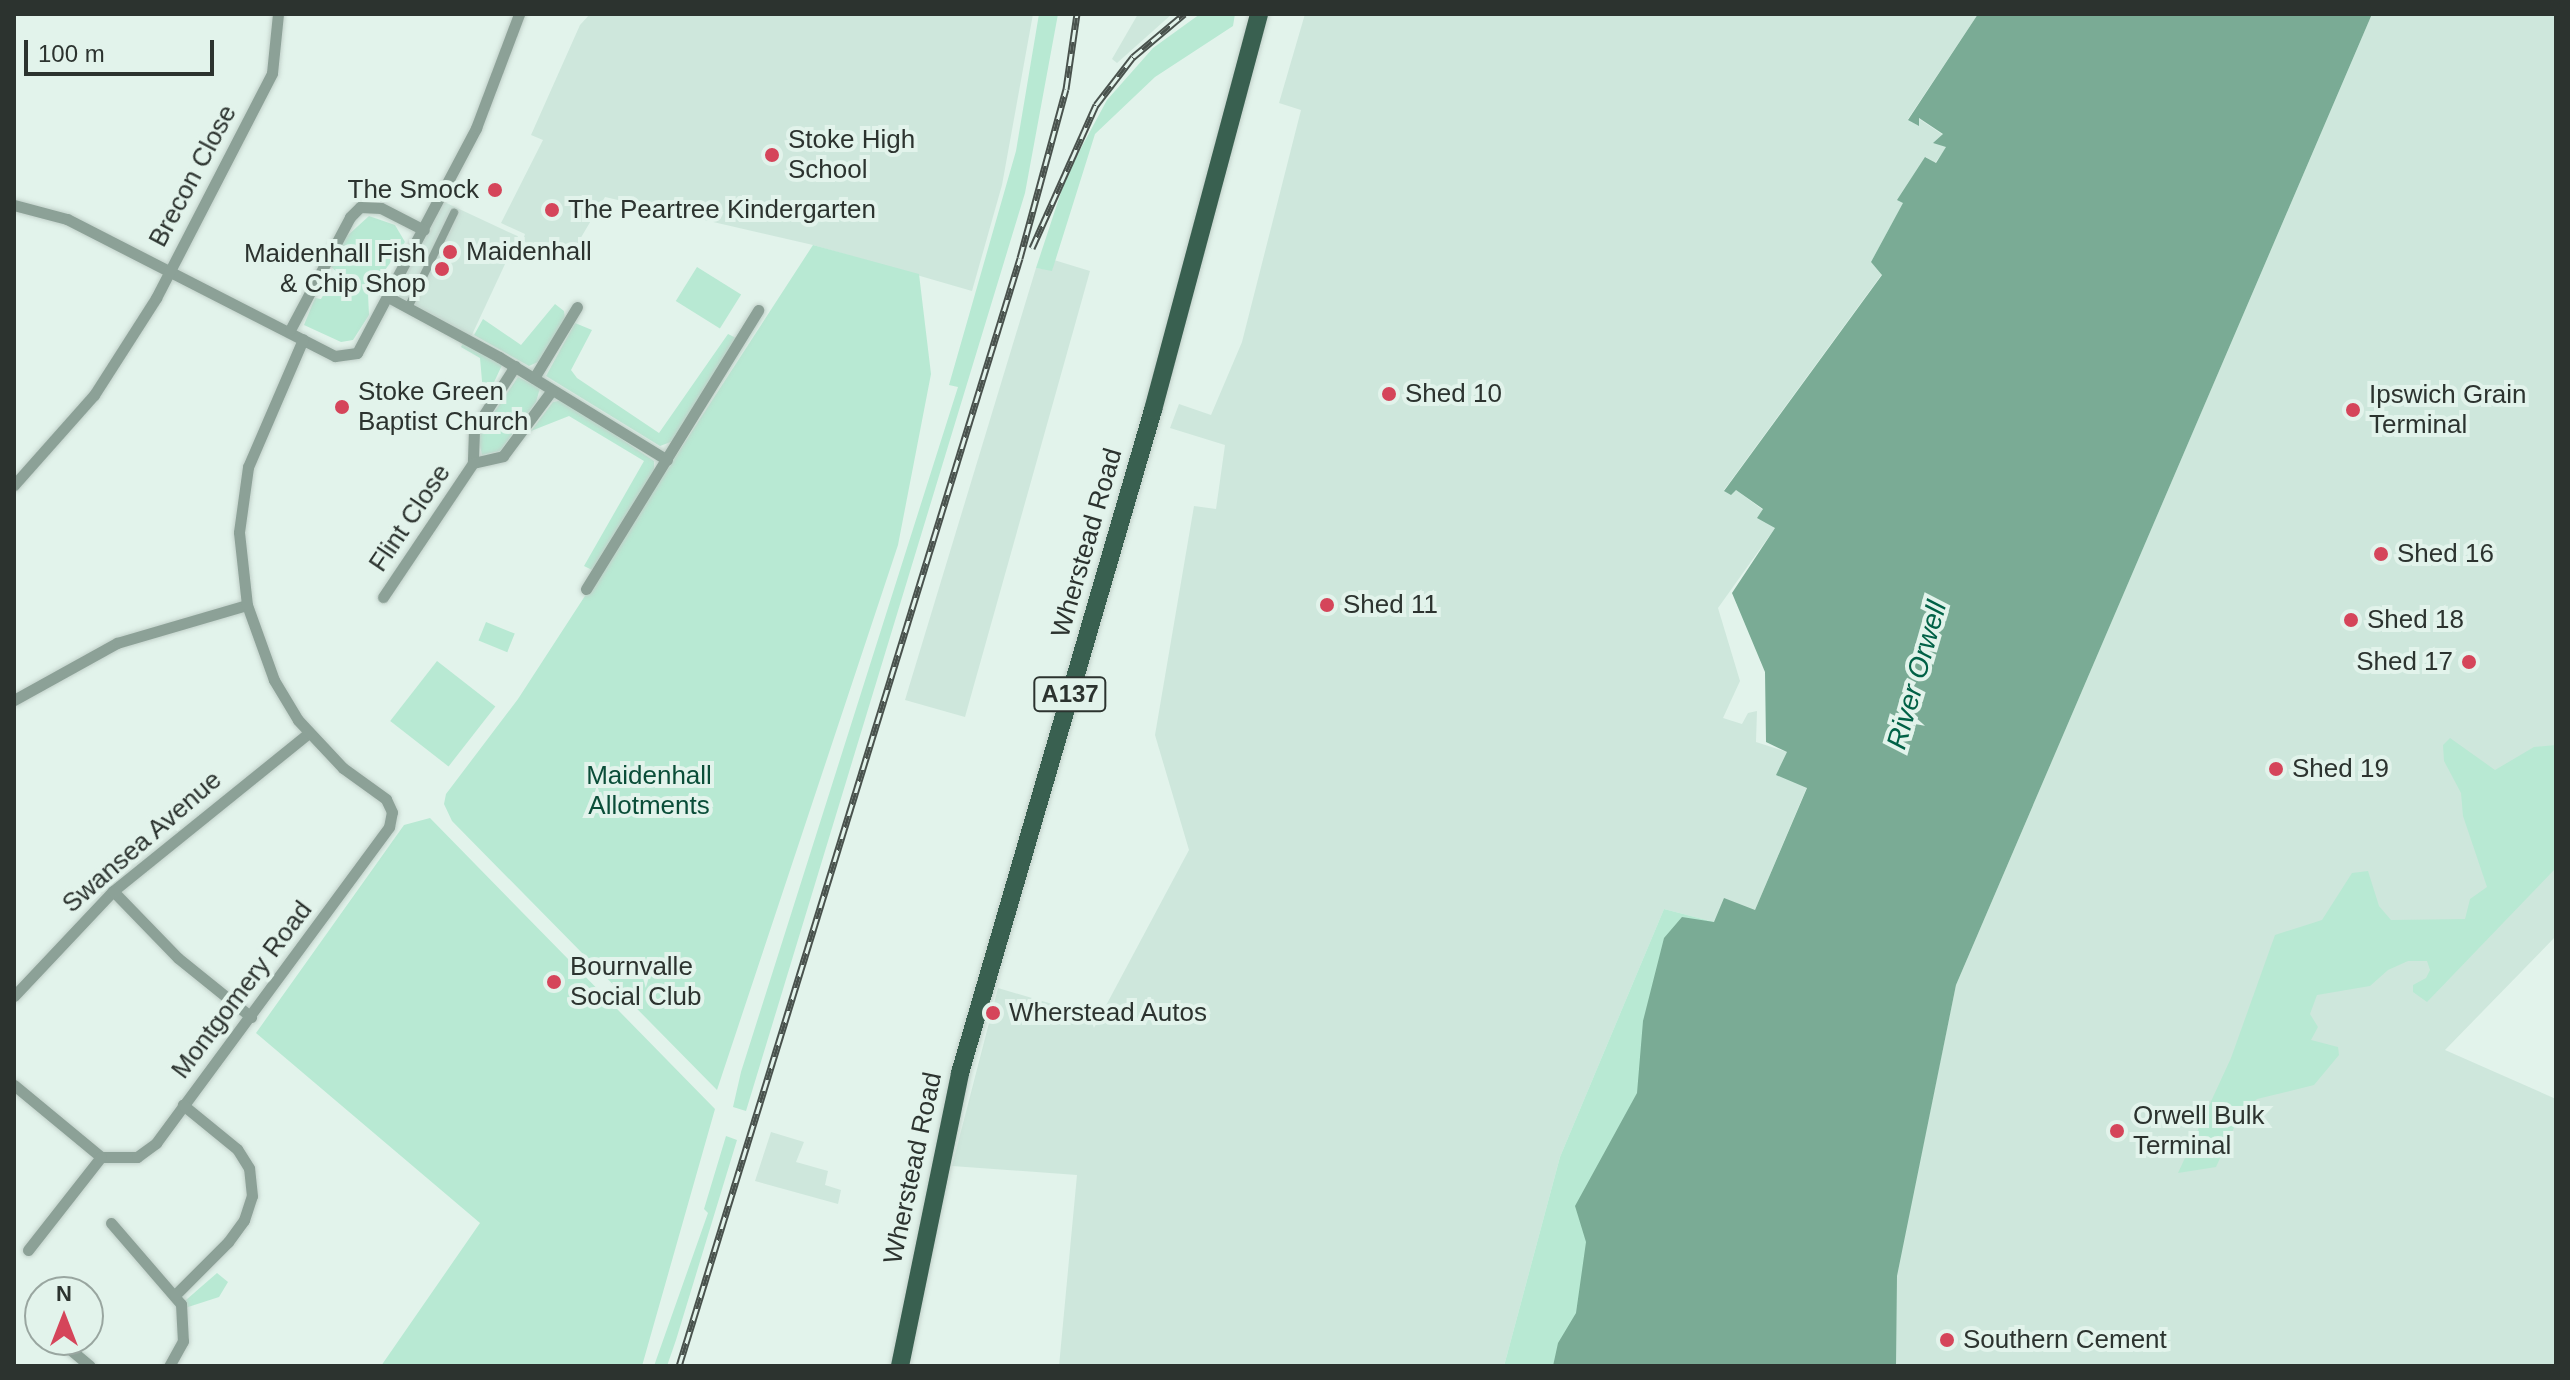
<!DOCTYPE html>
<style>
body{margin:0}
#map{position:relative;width:2570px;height:1380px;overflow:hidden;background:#e2f3eb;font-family:Helvetica,sans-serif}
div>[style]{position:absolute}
.built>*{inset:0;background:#cee7dc;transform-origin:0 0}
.green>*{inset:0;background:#b8e9d3;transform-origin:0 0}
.water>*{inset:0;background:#7aab95}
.roads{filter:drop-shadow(0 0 2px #c1d0c9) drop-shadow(0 0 2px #c1d0c9)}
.pedestrian>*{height:8px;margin:-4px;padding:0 4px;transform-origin:4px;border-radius:4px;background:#8ca197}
.minor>*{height:11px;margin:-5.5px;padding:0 5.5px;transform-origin:5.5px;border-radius:5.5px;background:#8ca197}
.primary>*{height:18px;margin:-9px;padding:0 9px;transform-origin:9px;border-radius:9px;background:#396050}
.rail>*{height:7px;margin-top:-3.5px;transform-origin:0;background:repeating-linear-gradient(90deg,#e2f3eb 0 12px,#49524d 0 24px);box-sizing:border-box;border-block:2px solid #49524d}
.dots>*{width:22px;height:22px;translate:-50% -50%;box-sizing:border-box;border:4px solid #e2f3eb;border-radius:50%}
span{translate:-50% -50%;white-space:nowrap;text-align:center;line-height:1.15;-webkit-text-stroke:8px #e2f3eb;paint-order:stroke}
.shield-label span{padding:2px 6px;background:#e2f3eb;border:2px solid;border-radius:6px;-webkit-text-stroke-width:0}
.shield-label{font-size:24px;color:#2c332f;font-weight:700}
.poi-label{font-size:26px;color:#2c332f}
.left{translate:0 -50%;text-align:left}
.right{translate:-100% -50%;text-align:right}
.street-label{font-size:26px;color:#2c332f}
.park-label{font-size:26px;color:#0a4d38}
.water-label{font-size:28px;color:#006146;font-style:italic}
.frame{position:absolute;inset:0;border:16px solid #2c332f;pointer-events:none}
.north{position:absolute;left:24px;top:1276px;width:80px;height:80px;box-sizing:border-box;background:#e2f3eb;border:2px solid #99a6a0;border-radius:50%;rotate:0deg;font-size:22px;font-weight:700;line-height:32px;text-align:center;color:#2c332f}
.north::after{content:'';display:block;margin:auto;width:28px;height:36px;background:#d5455a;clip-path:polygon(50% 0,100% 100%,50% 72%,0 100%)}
.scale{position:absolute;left:24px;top:40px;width:190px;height:36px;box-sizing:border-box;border:4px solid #2c332f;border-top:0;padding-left:10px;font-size:24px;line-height:28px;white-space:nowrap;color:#2c332f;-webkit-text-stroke:6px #e2f3eb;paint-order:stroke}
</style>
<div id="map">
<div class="built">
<i style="clip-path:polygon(590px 14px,1033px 14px,1002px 185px,972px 291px,813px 245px,605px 197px,570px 256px,558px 249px,553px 258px,531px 247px,523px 240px,525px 234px,501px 223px,543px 140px,531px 135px,580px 25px)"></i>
<i style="clip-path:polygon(1138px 14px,1172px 14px,1117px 63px,1112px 59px)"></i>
<i style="clip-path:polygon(1305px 14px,1978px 14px,1908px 119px,1917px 125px,1918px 118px,1943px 135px,1947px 147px,1935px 163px,1926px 157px,1899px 200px,1904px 202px,1871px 262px,1882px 274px,1724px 490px,1736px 490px,1763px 510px,1775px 528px,1718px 608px,1740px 681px,1723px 718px,1742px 724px,1748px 713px,1757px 711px,1756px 742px,1787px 752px,1807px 787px,1755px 910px,1714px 922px,1664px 909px,1560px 1157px,1504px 1366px,1059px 1366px,1077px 1175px,952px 1166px,998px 988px,1089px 1015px,1094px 1028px,1189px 850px,1155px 735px,1194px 506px,1216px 509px,1225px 445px,1170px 428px,1179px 404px,1211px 415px,1242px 342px,1301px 110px,1279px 103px)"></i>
<i style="clip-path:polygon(2372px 14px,2556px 14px,2556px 936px,2445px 1050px,2556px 1099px,2556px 1366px,1896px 1366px,1896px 1276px,1956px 985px)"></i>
<i style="left:440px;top:200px;width:86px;height:110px;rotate:25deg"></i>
<i style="clip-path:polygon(1054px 260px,1090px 271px,965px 717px,905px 700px,1036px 268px,1052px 270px)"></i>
<i style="clip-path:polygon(771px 1132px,804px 1142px,796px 1162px,828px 1171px,825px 1185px,841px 1190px,838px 1204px,755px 1181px)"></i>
</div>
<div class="green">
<i style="clip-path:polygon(1039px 14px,1058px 14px,1025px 193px,746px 1111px,733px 1107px,741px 1072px,958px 387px,949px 385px,1016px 151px)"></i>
<i style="clip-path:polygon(1200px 14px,1235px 14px,1233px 26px,1155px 77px,1095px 134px,1052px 271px,1036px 268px,1067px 174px,1107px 100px,1153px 48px)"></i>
<i style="clip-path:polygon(369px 216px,395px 225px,405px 242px,368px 294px,369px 315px,353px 340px,341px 342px,304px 325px,315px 298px,321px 299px,337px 272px,330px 266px,347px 236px)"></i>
<i style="clip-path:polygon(813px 245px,919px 274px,931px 374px,898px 545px,717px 1090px,452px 821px,444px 804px,446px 794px,518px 699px)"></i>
<i style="left:697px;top:267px;width:52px;height:40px;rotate:32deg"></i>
<i style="clip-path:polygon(555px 304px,564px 311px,565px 319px,538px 362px,529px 366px,474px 335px,483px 319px,521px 345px)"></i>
<i style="clip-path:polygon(575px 323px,592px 330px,571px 370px,577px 378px,659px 433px,728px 334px,738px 339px,676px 440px,660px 446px,546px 376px)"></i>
<i style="clip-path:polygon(463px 343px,502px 365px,484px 404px,480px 358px,461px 347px)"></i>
<i style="clip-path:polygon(518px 377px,540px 388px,536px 402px,500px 451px,482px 455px,478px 436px)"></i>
<i style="clip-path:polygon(563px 400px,654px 461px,654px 470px,592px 570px,584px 566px,644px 461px,569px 416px,531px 431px,553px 402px)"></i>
<i style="left:486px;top:622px;width:31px;height:20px;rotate:22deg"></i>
<i style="left:437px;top:661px;width:74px;height:76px;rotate:38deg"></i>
<i style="clip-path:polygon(2450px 738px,2495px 770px,2534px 747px,2556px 745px,2556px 868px,2427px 1002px,2413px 992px,2413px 985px,2426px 978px,2430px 970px,2427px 961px,2408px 961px,2388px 970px,2370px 986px,2317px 995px,2310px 1014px,2318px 1027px,2311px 1040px,2338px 1047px,2339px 1055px,2314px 1085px,2257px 1099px,2239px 1117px,2216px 1167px,2178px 1173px,2231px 1058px,2275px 935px,2322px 920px,2352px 873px,2368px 871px,2379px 906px,2391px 920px,2465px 919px,2470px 899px,2487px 887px,2463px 816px,2461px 793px,2444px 761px,2443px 745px)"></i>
<i style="clip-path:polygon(430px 818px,715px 1109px,642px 1366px,381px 1366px,480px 1223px,256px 1033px,404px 825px)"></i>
<i style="clip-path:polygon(1664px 909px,1714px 922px,1581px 1366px,1504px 1366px,1560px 1157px)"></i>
<i style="clip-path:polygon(726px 1136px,737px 1140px,676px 1340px,667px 1366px,654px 1366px,708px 1213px,704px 1209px)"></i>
<i style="clip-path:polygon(217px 1273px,228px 1282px,219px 1297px,185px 1308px,186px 1300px)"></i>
</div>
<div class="water">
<i style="clip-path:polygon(1978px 14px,2372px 14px,1956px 985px,1897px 1276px,1896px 1366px,1553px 1366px,1558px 1343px,1576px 1313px,1586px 1242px,1575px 1206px,1637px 1093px,1643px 1021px,1664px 938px,1682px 917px,1714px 922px,1724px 898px,1755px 910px,1807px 788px,1776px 775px,1787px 752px,1766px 742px,1765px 672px,1732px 593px,1775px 528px,1757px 518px,1763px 509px,1736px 490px,1731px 495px,1724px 491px,1882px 275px,1871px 262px,1903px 203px,1897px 200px,1925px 157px,1936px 163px,1946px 147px,1933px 143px,1943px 134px,1919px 118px,1919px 126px,1908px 120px)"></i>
</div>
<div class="roads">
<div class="pedestrian">
<i style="left:408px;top:308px;width:106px;rotate:-64.2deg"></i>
</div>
<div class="minor">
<i style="left:14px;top:205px;width:55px;rotate:14.8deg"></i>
<i style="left:67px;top:219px;width:301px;rotate:27.1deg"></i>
<i style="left:335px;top:356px;width:22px;rotate:-8deg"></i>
<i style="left:357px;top:353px;width:255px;rotate:-62.1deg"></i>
<i style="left:476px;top:128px;width:122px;rotate:-69.3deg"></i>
<i style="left:388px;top:297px;width:126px;rotate:28.4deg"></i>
<i style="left:499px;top:357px;width:197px;rotate:31.5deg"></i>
<i style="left:290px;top:330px;width:128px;rotate:-62deg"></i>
<i style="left:350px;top:217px;width:14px;rotate:-45deg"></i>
<i style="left:360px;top:207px;width:21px;rotate:3deg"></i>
<i style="left:381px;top:208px;width:48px;rotate:27.1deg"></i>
<i style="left:515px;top:366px;width:76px;rotate:122.6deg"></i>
<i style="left:474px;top:430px;width:33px;rotate:92deg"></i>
<i style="left:473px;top:463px;width:31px;rotate:-13deg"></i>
<i style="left:503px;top:456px;width:82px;rotate:-53.4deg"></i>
<i style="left:534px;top:378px;width:83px;rotate:-58.8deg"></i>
<i style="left:14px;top:485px;width:120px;rotate:-48.4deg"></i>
<i style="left:94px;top:395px;width:115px;rotate:-57.4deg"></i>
<i style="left:156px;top:298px;width:253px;rotate:-62.7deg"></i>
<i style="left:272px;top:73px;width:59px;rotate:-84.2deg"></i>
<i style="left:586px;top:589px;width:328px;rotate:-58.3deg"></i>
<i style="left:383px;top:597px;width:161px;rotate:-56.1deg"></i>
<i style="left:14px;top:700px;width:118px;rotate:-29deg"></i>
<i style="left:117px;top:643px;width:135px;rotate:-16.3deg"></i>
<i style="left:113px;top:891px;width:93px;rotate:45.9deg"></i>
<i style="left:178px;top:958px;width:94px;rotate:38.9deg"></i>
<i style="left:14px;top:996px;width:144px;rotate:-46.7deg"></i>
<i style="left:113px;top:891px;width:252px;rotate:-38.9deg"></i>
<i style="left:14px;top:1085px;width:113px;rotate:39.6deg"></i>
<i style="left:101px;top:1157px;width:36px"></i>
<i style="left:137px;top:1157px;width:24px;rotate:-36deg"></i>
<i style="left:156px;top:1143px;width:393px;rotate:-53.6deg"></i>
<i style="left:389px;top:827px;width:15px;rotate:-79deg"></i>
<i style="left:392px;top:812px;width:14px;rotate:-115deg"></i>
<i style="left:386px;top:799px;width:53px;rotate:-144.2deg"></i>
<i style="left:343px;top:768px;width:66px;rotate:-133.2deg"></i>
<i style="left:298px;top:720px;width:47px;rotate:-121deg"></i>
<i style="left:274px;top:680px;width:80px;rotate:-109.8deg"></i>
<i style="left:247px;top:605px;width:73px;rotate:-96.3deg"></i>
<i style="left:239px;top:532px;width:66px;rotate:-82.1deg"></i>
<i style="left:248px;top:467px;width:139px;rotate:-66.7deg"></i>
<i style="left:111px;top:1223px;width:107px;rotate:49.2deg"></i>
<i style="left:181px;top:1304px;width:37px;rotate:87deg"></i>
<i style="left:183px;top:1341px;width:29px;rotate:119deg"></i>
<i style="left:28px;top:1250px;width:118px;rotate:-51.9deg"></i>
<i style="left:175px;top:1295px;width:75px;rotate:-45deg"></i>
<i style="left:228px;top:1242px;width:27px;rotate:-54deg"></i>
<i style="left:244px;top:1220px;width:25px;rotate:-72deg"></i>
<i style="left:252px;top:1196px;width:28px;rotate:-96deg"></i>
<i style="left:249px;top:1168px;width:22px;rotate:-122deg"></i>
<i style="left:237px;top:1149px;width:70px;rotate:-140.8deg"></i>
<i style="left:59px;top:1340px;width:40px;rotate:40deg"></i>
</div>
<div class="primary">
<i style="left:900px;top:1366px;width:299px;rotate:-78.4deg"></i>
<i style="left:960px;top:1073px;width:691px;rotate:-73.77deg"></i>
<i style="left:1153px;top:410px;width:410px;rotate:-75deg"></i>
</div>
</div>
<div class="rail">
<i style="left:1032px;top:248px;width:157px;rotate:-65.9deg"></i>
<i style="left:1096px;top:105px;width:61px;rotate:-52.4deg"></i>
<i style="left:1133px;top:57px;width:67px;rotate:-40.1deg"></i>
<i style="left:679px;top:1366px;width:1159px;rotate:-72.89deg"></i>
<i style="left:1020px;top:258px;width:175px;rotate:-74.8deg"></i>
<i style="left:1066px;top:89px;width:76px;rotate:-81.7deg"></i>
</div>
<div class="dots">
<i style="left:772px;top:155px;background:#d5455a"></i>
<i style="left:495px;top:190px;background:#d5455a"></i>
<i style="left:552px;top:210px;background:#d5455a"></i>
<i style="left:450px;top:252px;background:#d5455a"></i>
<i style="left:442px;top:269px;background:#d5455a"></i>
<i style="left:1389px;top:394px;background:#d5455a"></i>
<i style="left:342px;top:407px;background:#d5455a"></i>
<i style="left:2353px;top:410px;background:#d5455a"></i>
<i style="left:2381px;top:554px;background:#d5455a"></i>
<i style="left:1327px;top:605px;background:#d5455a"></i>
<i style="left:2351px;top:620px;background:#d5455a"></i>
<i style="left:2469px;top:662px;background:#d5455a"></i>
<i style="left:2276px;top:769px;background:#d5455a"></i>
<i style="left:554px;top:982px;background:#d5455a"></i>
<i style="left:993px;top:1013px;background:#d5455a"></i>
<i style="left:2117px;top:1131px;background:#d5455a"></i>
<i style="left:1947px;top:1340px;background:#d5455a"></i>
</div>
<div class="shield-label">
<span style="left:1070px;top:694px">A137</span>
</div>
<div class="poi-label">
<span class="left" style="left:788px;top:155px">Stoke High<br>School</span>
<span class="right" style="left:479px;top:190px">The Smock</span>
<span class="left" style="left:568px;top:210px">The Peartree Kindergarten</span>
<span class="left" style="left:466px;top:252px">Maidenhall</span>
<span class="right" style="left:426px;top:269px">Maidenhall Fish<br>&amp; Chip Shop</span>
<span class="left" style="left:358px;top:407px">Stoke Green<br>Baptist Church</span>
<span class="left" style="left:1405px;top:394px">Shed 10</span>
<span class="left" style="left:2369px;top:410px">Ipswich Grain<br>Terminal</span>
<span class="left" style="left:2397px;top:554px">Shed 16</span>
<span class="left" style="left:1343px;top:605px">Shed 11</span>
<span class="left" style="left:2367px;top:620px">Shed 18</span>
<span class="right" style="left:2453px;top:662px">Shed 17</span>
<span class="left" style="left:2292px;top:769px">Shed 19</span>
<span class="left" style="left:570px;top:982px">Bournvalle<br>Social Club</span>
<span class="left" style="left:1009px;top:1013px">Wherstead Autos</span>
<span class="left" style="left:2133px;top:1131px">Orwell Bulk<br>Terminal</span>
<span class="left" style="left:1963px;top:1340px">Southern Cement</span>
</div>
<div class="street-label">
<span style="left:193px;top:176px;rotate:-62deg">Brecon Close</span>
<span style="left:410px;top:518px;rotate:-56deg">Flint Close</span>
<span style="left:1087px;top:543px;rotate:-74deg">Wherstead Road</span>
<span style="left:142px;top:842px;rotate:-41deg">Swansea Avenue</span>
<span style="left:242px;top:990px;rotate:-53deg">Montgomery Road</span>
<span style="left:913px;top:1168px;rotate:-78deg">Wherstead Road</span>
</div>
<div class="park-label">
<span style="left:649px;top:791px">Maidenhall<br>Allotments</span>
</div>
<div class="water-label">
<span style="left:1917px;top:675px;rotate:-74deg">River Orwell</span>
</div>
<div class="frame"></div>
<div class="north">N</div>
<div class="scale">100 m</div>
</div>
